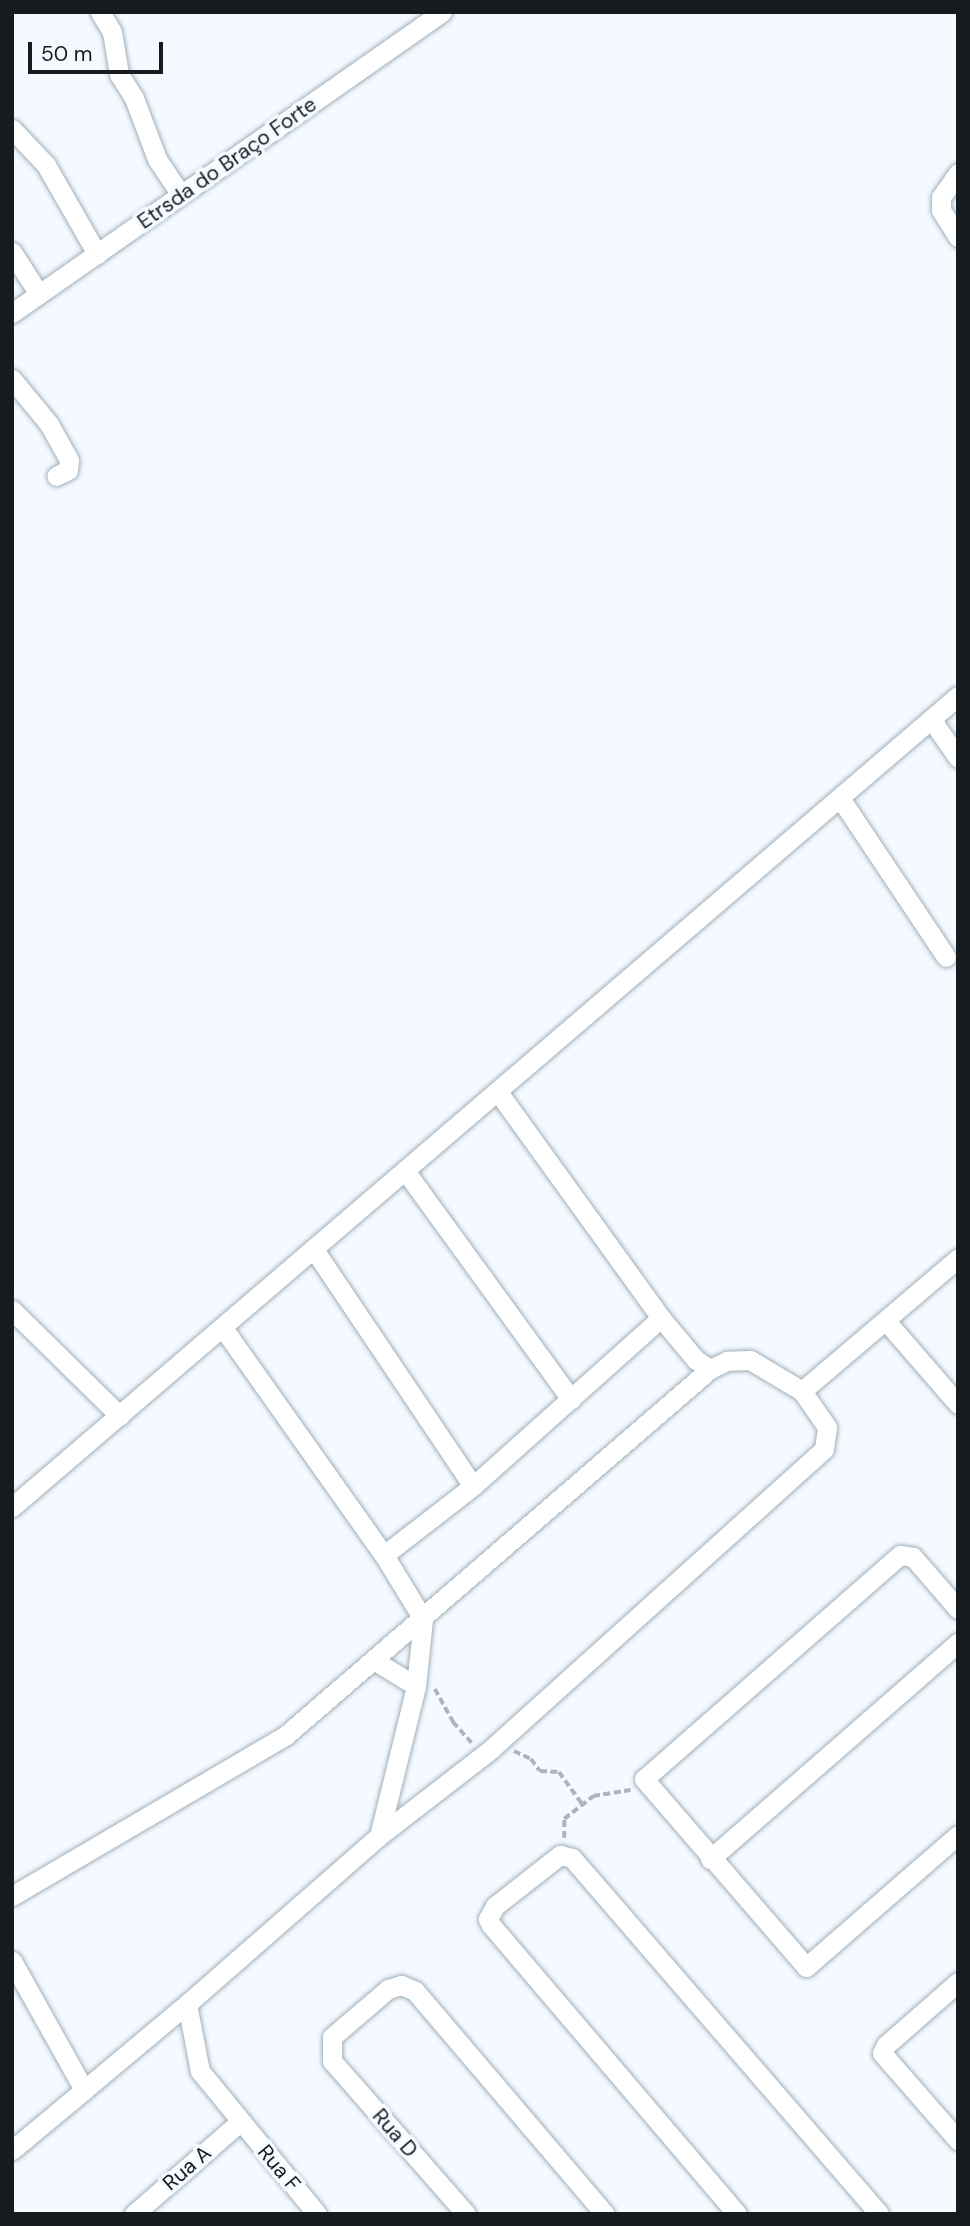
<!DOCTYPE html>
<meta charset="utf-8">
<style>
body{margin:0}
#map{position:relative;width:970px;height:2226px;overflow:hidden;background:#f4faff;font-family:"DM Sans",sans-serif}
div>[style]{position:absolute}
.path>*{height:3.5px;margin-top:-1.75px;transform-origin:0;background:repeating-linear-gradient(90deg,#aeb4b9 0 7px,transparent 0 10.5px)}
.roads{filter:drop-shadow(0 0 2px #a0afba) drop-shadow(0 0 2px #a0afba)}
.minor>*{height:19px;margin:-9.5px;padding:0 9.5px;transform-origin:9.5px;border-radius:9.5px;background:#fff}
span{translate:-50% -50%;white-space:nowrap;text-align:center;line-height:1.15;-webkit-text-stroke:7px #f4faff;paint-order:stroke}
.street-label{font-size:21px;color:#151b1f}
.frame{position:absolute;inset:0;border:14px solid #151b1f;pointer-events:none}
.scale{position:absolute;left:28px;top:42px;width:135px;height:32px;box-sizing:border-box;border:4px solid #151b1f;border-top:0;padding-left:9px;font-size:21px;line-height:24px;white-space:nowrap;color:#151b1f;-webkit-text-stroke:5px #f4faff;paint-order:stroke}
</style>
<div id="map">
<div class="path">
<i style="left:435px;top:1689px;width:38px;rotate:61deg"></i>
<i style="left:453px;top:1722px;width:28px;rotate:48deg"></i>
<i style="left:514px;top:1751px;width:19px;rotate:25deg"></i>
<i style="left:531px;top:1759px;width:15px;rotate:53deg"></i>
<i style="left:540px;top:1771px;width:19px;rotate:3deg"></i>
<i style="left:559px;top:1772px;width:41px;rotate:54deg"></i>
<i style="left:564px;top:1838px;width:19px;rotate:-90deg"></i>
<i style="left:564px;top:1819px;width:37px;rotate:-38deg"></i>
<i style="left:593px;top:1796px;width:38px;rotate:-9deg"></i>
</div>
<div class="roads">
<div class="minor">
<i style="left:100px;top:12px;width:23px;rotate:59deg"></i>
<i style="left:112px;top:32px;width:43px;rotate:80.5deg"></i>
<i style="left:119px;top:74px;width:28px;rotate:58deg"></i>
<i style="left:134px;top:98px;width:65px;rotate:69.3deg"></i>
<i style="left:157px;top:159px;width:43px;rotate:56.3deg"></i>
<i style="left:12px;top:129px;width:50px;rotate:46.6deg"></i>
<i style="left:46px;top:165px;width:103px;rotate:60.2deg"></i>
<i style="left:958px;top:173px;width:29px;rotate:125deg"></i>
<i style="left:941px;top:197px;width:13px;rotate:90deg"></i>
<i style="left:941px;top:210px;width:32px;rotate:58deg"></i>
<i style="left:12px;top:252px;width:50px;rotate:57.3deg"></i>
<i style="left:12px;top:313px;width:525px;rotate:-34.99deg"></i>
<i style="left:12px;top:379px;width:58px;rotate:50.6deg"></i>
<i style="left:49px;top:424px;width:41px;rotate:60.9deg"></i>
<i style="left:69px;top:460px;width:10px;rotate:96deg"></i>
<i style="left:68px;top:470px;width:13px;rotate:153deg"></i>
<i style="left:931px;top:719px;width:47px;rotate:55.3deg"></i>
<i style="left:840px;top:798px;width:191px;rotate:56.3deg"></i>
<i style="left:406px;top:1172px;width:281px;rotate:54deg"></i>
<i style="left:315px;top:1251px;width:283px;rotate:56.1deg"></i>
<i style="left:12px;top:1310px;width:151px;rotate:44.5deg"></i>
<i style="left:886px;top:1321px;width:110px;rotate:49.1deg"></i>
<i style="left:223px;top:1328px;width:278px;rotate:54.7deg"></i>
<i style="left:384px;top:1555px;width:113px;rotate:-37.8deg"></i>
<i style="left:473px;top:1486px;width:252px;rotate:-41.8deg"></i>
<i style="left:661px;top:1318px;width:277px;rotate:-125.8deg"></i>
<i style="left:802px;top:1391px;width:205px;rotate:-40.4deg"></i>
<i style="left:12px;top:1507px;width:1246px;rotate:-40.61deg"></i>
<i style="left:958px;top:1609px;width:69px;rotate:-130.9deg"></i>
<i style="left:913px;top:1557px;width:13px;rotate:-171deg"></i>
<i style="left:900px;top:1555px;width:340px;rotate:138.8deg"></i>
<i style="left:644px;top:1779px;width:248px;rotate:49.2deg"></i>
<i style="left:806px;top:1967px;width:201px;rotate:-41deg"></i>
<i style="left:375px;top:1661px;width:48px;rotate:31.4deg"></i>
<i style="left:379px;top:1836px;width:154px;rotate:-76.1deg"></i>
<i style="left:416px;top:1686px;width:67px;rotate:-84deg"></i>
<i style="left:423px;top:1619px;width:75px;rotate:-121.4deg"></i>
<i style="left:710px;top:1859px;width:329px;rotate:-41.1deg"></i>
<i style="left:12px;top:1896px;width:318px;rotate:-30.4deg"></i>
<i style="left:286px;top:1735px;width:560px;rotate:-40.8deg"></i>
<i style="left:12px;top:1961px;width:148px;rotate:60.8deg"></i>
<i style="left:84px;top:2090px;width:134px;rotate:-39.9deg"></i>
<i style="left:958px;top:1982px;width:96px;rotate:138.8deg"></i>
<i style="left:886px;top:2045px;width:9px;rotate:117deg"></i>
<i style="left:882px;top:2053px;width:116px;rotate:48.9deg"></i>
<i style="left:12px;top:2150px;width:94px;rotate:-39.8deg"></i>
<i style="left:134px;top:2214px;width:140px;rotate:-41deg"></i>
<i style="left:317px;top:2214px;width:185px;rotate:-129.3deg"></i>
<i style="left:200px;top:2071px;width:68px;rotate:-101deg"></i>
<i style="left:187px;top:2004px;width:255px;rotate:-41.2deg"></i>
<i style="left:379px;top:1836px;width:142px;rotate:-37.8deg"></i>
<i style="left:491px;top:1749px;width:448px;rotate:-42deg"></i>
<i style="left:824px;top:1449px;width:22px;rotate:-82deg"></i>
<i style="left:827px;top:1427px;width:44px;rotate:-124.8deg"></i>
<i style="left:802px;top:1391px;width:61px;rotate:-149.2deg"></i>
<i style="left:750px;top:1360px;width:23px;rotate:178deg"></i>
<i style="left:727px;top:1361px;width:19px;rotate:155deg"></i>
<i style="left:710px;top:1369px;width:17px;rotate:-147deg"></i>
<i style="left:696px;top:1360px;width:55px;rotate:-129.8deg"></i>
<i style="left:466px;top:2214px;width:203px;rotate:-131.2deg"></i>
<i style="left:332px;top:2061px;width:24px;rotate:-90deg"></i>
<i style="left:332px;top:2037px;width:74px;rotate:-40.6deg"></i>
<i style="left:388px;top:1989px;width:14px;rotate:-17deg"></i>
<i style="left:401px;top:1985px;width:15px;rotate:23deg"></i>
<i style="left:415px;top:1991px;width:293px;rotate:49.6deg"></i>
<i style="left:737px;top:2214px;width:380px;rotate:-130.4deg"></i>
<i style="left:491px;top:1925px;width:7px;rotate:-117deg"></i>
<i style="left:488px;top:1919px;width:15px;rotate:-62deg"></i>
<i style="left:495px;top:1906px;width:83px;rotate:-38.1deg"></i>
<i style="left:560px;top:1855px;width:12px;rotate:14deg"></i>
<i style="left:572px;top:1858px;width:470px;rotate:49.2deg"></i>
</div>
</div>
<div class="street-label">
<span style="left:227px;top:163px;rotate:-35deg">Etrsda do Braço Forte</span>
<span style="left:395px;top:2133px;rotate:49deg">Rua D</span>
<span style="left:187px;top:2168px;rotate:-41deg">Rua A</span>
<span style="left:279px;top:2168px;rotate:50deg">Rua F</span>
</div>
<div class="frame"></div>
<div class="scale">50 m</div>
</div>
